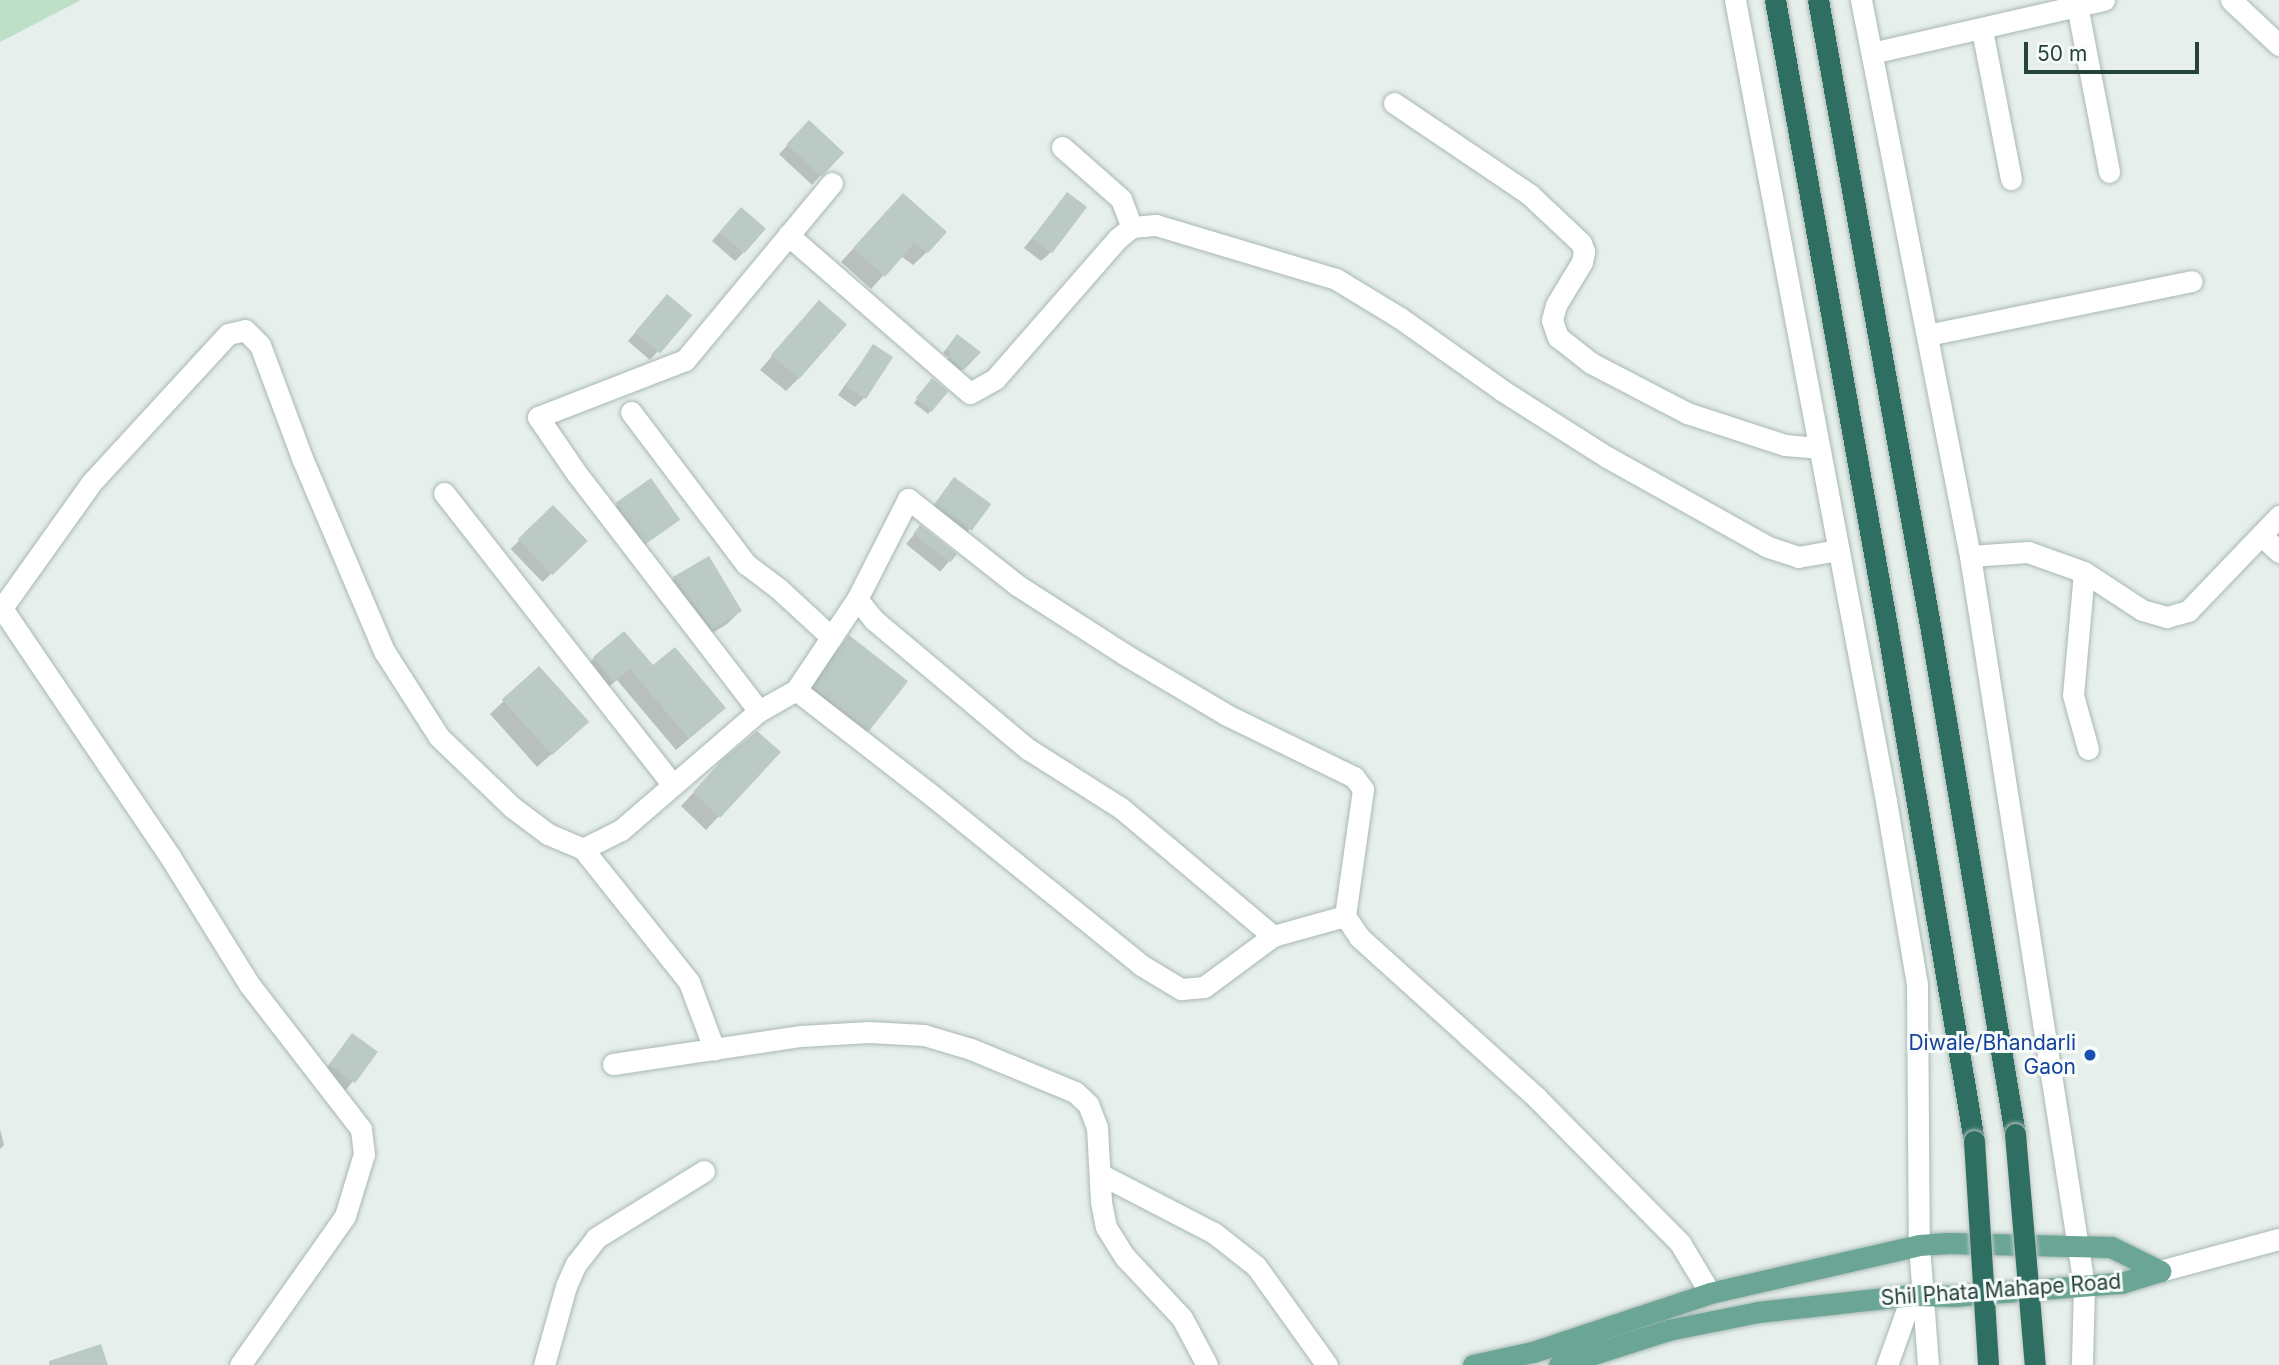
<!DOCTYPE html>
<style>
body{margin:0}
#map{position:relative;width:2279px;height:1365px;overflow:hidden;background:#e6efeb;font-family:Inter,sans-serif}
div>[style]{position:absolute}
.green>*{inset:0;background:#bfe0c8}
.shadow>*{inset:0;background:#0003;transform-origin:0 0}
.building>*{inset:0;background:#bbcac4;transform-origin:0 0}
.roads{filter:drop-shadow(0 0 2px #a8b8b2) drop-shadow(0 0 2px #a8b8b2)}
.minor>*{height:21px;margin:-10.5px;padding:0 10.5px;transform-origin:10.5px;border-radius:10.5px;background:#fff}
.major>*{height:21px;margin:-10.5px;padding:0 10.5px;transform-origin:10.5px;border-radius:10.5px;background:#6aa596}
.highway>*{height:21px;margin:-10.5px;padding:0 10.5px;transform-origin:10.5px;border-radius:10.5px;background:#2f6f62}
.bridges{filter:drop-shadow(0 0 2px #c2cac8) drop-shadow(0 0 2px #c2cac8)}
.highway-bridge>*{height:21px;margin:-10.5px;padding:0 10.5px;transform-origin:10.5px;border-radius:10.5px;background:#2f6f62}
.dots>*{width:19px;height:19px;translate:-50% -50%;box-sizing:border-box;border:4px solid #f7fbf9;border-radius:50%}
span{translate:-50% -50%;white-space:nowrap;text-align:center;line-height:1.15;-webkit-text-stroke:6px #f7fbf9;paint-order:stroke}
.transit-label{font-size:21px;color:#164399}
.right{translate:-100% -50%;text-align:right}
.street-label{font-size:21px;color:#24423a}
.scale{position:absolute;left:2024px;top:42px;width:175px;height:32px;box-sizing:border-box;border:4px solid #24423a;border-top:0;padding-left:9px;font-size:21px;line-height:24px;white-space:nowrap;color:#24423a;-webkit-text-stroke:5px #f7fbf9;paint-order:stroke}
</style>
<div id="map">
<div class="green">
<i style="clip-path:polygon(0 0,81px 0,0 42px)"></i>
</div>
<div class="shadow">
<i style="left:809px;top:122px;width:45px;height:44px;rotate:43deg"></i>
<i style="clip-path:polygon(1067px 194px,1050px 253px,1041px 261px,1024px 248px)"></i>
<i style="clip-path:polygon(890px 208px,927px 252px,913px 265px,901px 256px,871px 289px,841px 262px)"></i>
<i style="clip-path:polygon(732px 218px,743px 253px,735px 261px,712px 241px)"></i>
<i style="clip-path:polygon(819px 302px,799px 378px,786px 391px,760px 370px)"></i>
<i style="clip-path:polygon(659px 305px,658px 351px,650px 360px,628px 341px)"></i>
<i style="clip-path:polygon(954px 340px,979px 352px,959px 373px,946px 361px,949px 358px,943px 353px)"></i>
<i style="clip-path:polygon(873px 346px,864px 398px,855px 407px,838px 395px)"></i>
<i style="clip-path:polygon(929px 384px,946px 392px,928px 414px,914px 403px)"></i>
<i style="left:954px;top:479px;width:42px;height:43px;rotate:36deg"></i>
<i style="left:651px;top:481px;width:47px;height:54px;rotate:55deg"></i>
<i style="left:553px;top:508px;width:46px;height:59px;rotate:46deg"></i>
<i style="left:920px;top:527px;width:44px;height:22px;rotate:39deg"></i>
<i style="clip-path:polygon(674px 578px,740px 611px,727px 624px,699px 641px,661px 592px)"></i>
<i style="clip-path:polygon(849px 638px,868px 730px,855px 743px,802px 701px,836px 651px)"></i>
<i style="clip-path:polygon(594px 658px,652px 668px,712px 719px,676px 750px,617px 680px,601px 693px,582px 670px)"></i>
<i style="clip-path:polygon(539px 668px,573px 735px,537px 767px,490px 714px)"></i>
<i style="clip-path:polygon(709px 776px,719px 816px,706px 830px,681px 806px)"></i>
<i style="left:352px;top:1035px;width:29px;height:50px;rotate:38deg"></i>
<i style="clip-path:polygon(0 1129px,4px 1145px,0 1149px)"></i>
</div>
<div class="building">
<i style="left:809px;top:120px;width:48px;height:33px;rotate:43deg"></i>
<i style="left:1067px;top:192px;width:25px;height:58px;rotate:37deg"></i>
<i style="clip-path:polygon(903px 193px,947px 232px,928px 253px,914px 243px,885px 277px,853px 248px)"></i>
<i style="left:741px;top:207px;width:33px;height:33px;rotate:41deg"></i>
<i style="left:667px;top:294px;width:33px;height:50px;rotate:40deg"></i>
<i style="left:819px;top:300px;width:37px;height:73px;rotate:41deg"></i>
<i style="clip-path:polygon(957px 334px,981px 352px,964px 370px,948px 357px,951px 353px,946px 349px)"></i>
<i style="left:873px;top:344px;width:24px;height:50px;rotate:33deg"></i>
<i style="left:932px;top:378px;width:21px;height:26px;rotate:39deg"></i>
<i style="left:954px;top:477px;width:46px;height:33px;rotate:36deg"></i>
<i style="left:651px;top:478px;width:51px;height:43px;rotate:55deg"></i>
<i style="left:553px;top:505px;width:50px;height:49px;rotate:46deg"></i>
<i style="left:920px;top:525px;width:47px;height:11px;rotate:38deg"></i>
<i style="clip-path:polygon(709px 556px,742px 611px,713px 629px,673px 577px)"></i>
<i style="clip-path:polygon(624px 631px,653px 665px,675px 647px,726px 708px,689px 739px,630px 669px,614px 682px,593px 657px)"></i>
<i style="left:849px;top:635px;width:75px;height:63px;rotate:38deg"></i>
<i style="left:539px;top:666px;width:75px;height:50px;rotate:48deg"></i>
<i style="clip-path:polygon(757px 731px,781px 752px,720px 818px,693px 792px,722px 760px)"></i>
<i style="left:352px;top:1033px;width:32px;height:39px;rotate:36deg"></i>
<i style="clip-path:polygon(101px 1344px,108px 1365px,49px 1365px,49px 1361px)"></i>
</div>
<div class="roads">
<div class="minor">
<i style="left:1735px;top:0;width:815px;rotate:79.32deg"></i>
<i style="left:1886px;top:801px;width:186px;rotate:80.4deg"></i>
<i style="left:1917px;top:984px;width:261px;rotate:89.6deg"></i>
<i style="left:1919px;top:1245px;width:120px;rotate:85.7deg"></i>
<i style="left:1861px;top:0;width:567px;rotate:78.91deg"></i>
<i style="left:1970px;top:556px;width:739px;rotate:81.12deg"></i>
<i style="left:2084px;top:1286px;width:79px;rotate:91.5deg"></i>
<i style="left:2076px;top:0;width:175px;rotate:79.1deg"></i>
<i style="left:2231px;top:0;width:66px;rotate:43.2deg"></i>
<i style="left:1982px;top:30px;width:152px;rotate:79deg"></i>
<i style="left:1872px;top:53px;width:238px;rotate:-12.9deg"></i>
<i style="left:1394px;top:103px;width:163px;rotate:34deg"></i>
<i style="left:1529px;top:194px;width:71px;rotate:43.3deg"></i>
<i style="left:1581px;top:243px;width:9px;rotate:69deg"></i>
<i style="left:1584px;top:251px;width:11px;rotate:100deg"></i>
<i style="left:1582px;top:262px;width:50px;rotate:121.2deg"></i>
<i style="left:1556px;top:305px;width:16px;rotate:105deg"></i>
<i style="left:1552px;top:320px;width:18px;rotate:71deg"></i>
<i style="left:1558px;top:337px;width:42px;rotate:38.2deg"></i>
<i style="left:1591px;top:363px;width:108px;rotate:27.5deg"></i>
<i style="left:1687px;top:413px;width:103px;rotate:18.1deg"></i>
<i style="left:1785px;top:445px;width:33px;rotate:5deg"></i>
<i style="left:1062px;top:147px;width:79px;rotate:41.4deg"></i>
<i style="left:1121px;top:199px;width:30px;rotate:69deg"></i>
<i style="left:788px;top:235px;width:241px;rotate:41deg"></i>
<i style="left:970px;top:393px;width:29px;rotate:-29deg"></i>
<i style="left:995px;top:379px;width:186px;rotate:-48.9deg"></i>
<i style="left:1117px;top:239px;width:19px;rotate:-39deg"></i>
<i style="left:1132px;top:227px;width:24px;rotate:-5deg"></i>
<i style="left:1156px;top:225px;width:188px;rotate:16.7deg"></i>
<i style="left:1336px;top:279px;width:75px;rotate:31.4deg"></i>
<i style="left:1400px;top:318px;width:126px;rotate:35.3deg"></i>
<i style="left:1503px;top:391px;width:123px;rotate:32.4deg"></i>
<i style="left:1607px;top:457px;width:184px;rotate:29.2deg"></i>
<i style="left:1768px;top:547px;width:32px;rotate:18deg"></i>
<i style="left:1798px;top:557px;width:41px;rotate:-9.9deg"></i>
<i style="left:1927px;top:335px;width:270px;rotate:-11.5deg"></i>
<i style="left:631px;top:412px;width:191px;rotate:52.9deg"></i>
<i style="left:746px;top:564px;width:41px;rotate:37.1deg"></i>
<i style="left:779px;top:589px;width:71px;rotate:42.7deg"></i>
<i style="left:444px;top:493px;width:371px;rotate:51.9deg"></i>
<i style="left:2261px;top:535px;width:25px;rotate:43deg"></i>
<i style="left:1970px;top:556px;width:58px;rotate:-3.9deg"></i>
<i style="left:2028px;top:552px;width:59px;rotate:19.7deg"></i>
<i style="left:2084px;top:572px;width:69px;rotate:33.2deg"></i>
<i style="left:2142px;top:610px;width:26px;rotate:16deg"></i>
<i style="left:2167px;top:617px;width:22px;rotate:-16deg"></i>
<i style="left:2188px;top:611px;width:132px;rotate:-46.2deg"></i>
<i style="left:2084px;top:572px;width:123px;rotate:95.1deg"></i>
<i style="left:2073px;top:695px;width:56px;rotate:74.5deg"></i>
<i style="left:857px;top:599px;width:27px;rotate:51deg"></i>
<i style="left:874px;top:620px;width:201px;rotate:40deg"></i>
<i style="left:1028px;top:749px;width:110px;rotate:32.4deg"></i>
<i style="left:1121px;top:808px;width:199px;rotate:40.1deg"></i>
<i style="left:759px;top:711px;width:299px;rotate:-127.5deg"></i>
<i style="left:577px;top:474px;width:69px;rotate:-124.4deg"></i>
<i style="left:538px;top:417px;width:158px;rotate:-21.2deg"></i>
<i style="left:685px;top:360px;width:230px;rotate:-50.3deg"></i>
<i style="left:583px;top:849px;width:170px;rotate:51.4deg"></i>
<i style="left:689px;top:982px;width:72px;rotate:69.5deg"></i>
<i style="left:1345px;top:916px;width:25px;rotate:56deg"></i>
<i style="left:1359px;top:937px;width:240px;rotate:42.1deg"></i>
<i style="left:1537px;top:1098px;width:204px;rotate:45.4deg"></i>
<i style="left:1680px;top:1243px;width:58px;rotate:59deg"></i>
<i style="left:613px;top:1064px;width:190px;rotate:-8.5deg"></i>
<i style="left:801px;top:1036px;width:68px;rotate:-3.4deg"></i>
<i style="left:869px;top:1032px;width:55px;rotate:3.1deg"></i>
<i style="left:924px;top:1035px;width:49px;rotate:16.6deg"></i>
<i style="left:971px;top:1049px;width:113px;rotate:22.5deg"></i>
<i style="left:1075px;top:1092px;width:18px;rotate:43deg"></i>
<i style="left:1088px;top:1104px;width:25px;rotate:69deg"></i>
<i style="left:1097px;top:1127px;width:75px;rotate:86.9deg"></i>
<i style="left:1101px;top:1202px;width:25px;rotate:79deg"></i>
<i style="left:1106px;top:1227px;width:36px;rotate:58deg"></i>
<i style="left:1125px;top:1257px;width:83px;rotate:46.9deg"></i>
<i style="left:1182px;top:1318px;width:53px;rotate:62deg"></i>
<i style="left:1102px;top:1175px;width:126px;rotate:27.4deg"></i>
<i style="left:1214px;top:1233px;width:53px;rotate:38.2deg"></i>
<i style="left:1256px;top:1266px;width:122px;rotate:54.4deg"></i>
<i style="left:2160px;top:1271px;width:123px;rotate:-15.1deg"></i>
<i style="left:240px;top:1365px;width:182px;rotate:-54.8deg"></i>
<i style="left:345px;top:1216px;width:65px;rotate:-73deg"></i>
<i style="left:364px;top:1154px;width:25px;rotate:-97deg"></i>
<i style="left:361px;top:1129px;width:183px;rotate:-127.7deg"></i>
<i style="left:249px;top:984px;width:148px;rotate:-121.8deg"></i>
<i style="left:171px;top:858px;width:302px;rotate:-124.1deg"></i>
<i style="left:2px;top:608px;width:153px;rotate:-54.5deg"></i>
<i style="left:91px;top:483px;width:202px;rotate:-47.4deg"></i>
<i style="left:228px;top:334px;width:17px;rotate:-13deg"></i>
<i style="left:245px;top:330px;width:21px;rotate:45deg"></i>
<i style="left:260px;top:345px;width:121px;rotate:69.6deg"></i>
<i style="left:302px;top:458px;width:210px;rotate:67deg"></i>
<i style="left:384px;top:651px;width:102px;rotate:57.4deg"></i>
<i style="left:439px;top:737px;width:101px;rotate:43.8deg"></i>
<i style="left:512px;top:807px;width:45px;rotate:36.9deg"></i>
<i style="left:548px;top:834px;width:38px;rotate:23deg"></i>
<i style="left:583px;top:849px;width:42px;rotate:-26.6deg"></i>
<i style="left:621px;top:830px;width:182px;rotate:-40.8deg"></i>
<i style="left:759px;top:711px;width:43px;rotate:-29.6deg"></i>
<i style="left:796px;top:690px;width:176px;rotate:37.8deg"></i>
<i style="left:935px;top:798px;width:265px;rotate:39deg"></i>
<i style="left:1141px;top:965px;width:47px;rotate:31deg"></i>
<i style="left:1181px;top:989px;width:23px;rotate:-5deg"></i>
<i style="left:1204px;top:987px;width:86px;rotate:-36.5deg"></i>
<i style="left:1273px;top:936px;width:75px;rotate:-15.5deg"></i>
<i style="left:1345px;top:916px;width:128px;rotate:-81.9deg"></i>
<i style="left:1363px;top:789px;width:15px;rotate:-127deg"></i>
<i style="left:1354px;top:777px;width:141px;rotate:-154deg"></i>
<i style="left:1227px;top:715px;width:120px;rotate:-149.4deg"></i>
<i style="left:1124px;top:654px;width:127px;rotate:-147.2deg"></i>
<i style="left:1017px;top:585px;width:139px;rotate:-141.7deg"></i>
<i style="left:908px;top:499px;width:112px;rotate:117deg"></i>
<i style="left:857px;top:599px;width:110px;rotate:123.8deg"></i>
<i style="left:544px;top:1365px;width:82px;rotate:-74.4deg"></i>
<i style="left:566px;top:1286px;width:24px;rotate:-66deg"></i>
<i style="left:576px;top:1264px;width:33px;rotate:-52deg"></i>
<i style="left:596px;top:1238px;width:127px;rotate:-31.8deg"></i>
<i style="left:1887px;top:1365px;width:74px;rotate:-70.3deg"></i>
</div>
<div class="major">
<i style="left:1473px;top:1365px;width:61px;rotate:-12.2deg"></i>
<i style="left:1533px;top:1352px;width:187px;rotate:-18.4deg"></i>
<i style="left:1710px;top:1293px;width:214px;rotate:-12.9deg"></i>
<i style="left:1919px;top:1245px;width:29px;rotate:-4deg"></i>
<i style="left:1948px;top:1243px;width:163px;rotate:1.4deg"></i>
<i style="left:2111px;top:1247px;width:55px;rotate:26.1deg"></i>
<i style="left:1559px;top:1365px;width:114px;rotate:-17.8deg"></i>
<i style="left:1668px;top:1330px;width:92px;rotate:-11.3deg"></i>
<i style="left:1758px;top:1312px;width:155px;rotate:-6.3deg"></i>
<i style="left:1912px;top:1295px;width:42px;rotate:1.4deg"></i>
<i style="left:1954px;top:1296px;width:168px;rotate:-4.5deg"></i>
<i style="left:2121px;top:1283px;width:41px;rotate:-17.1deg"></i>
</div>
<div class="highway">
<i style="left:1775px;top:0;width:642px;rotate:79.86deg"></i>
<i style="left:1888px;top:632px;width:516px;rotate:80.41deg"></i>
<i style="left:1818px;top:0;width:635px;rotate:79.84deg"></i>
<i style="left:1930px;top:625px;width:516px;rotate:80.52deg"></i>
</div>
</div>
<div class="bridges">
<div class="highway-bridge">
<i style="left:2015px;top:1134px;width:232px;rotate:85.1deg"></i>
<i style="left:1974px;top:1141px;width:224px;rotate:86.4deg"></i>
</div>
</div>
<div class="dots">
<i style="left:2090px;top:1055px;background:#1a4fb4"></i>
</div>
<div class="transit-label">
<span class="right" style="left:2076px;top:1055px">Diwale/Bhandarli<br>Gaon</span>
</div>
<div class="street-label">
<span style="left:2001px;top:1290px;rotate:-4deg">Shil Phata Mahape Road</span>
</div>
<div class="scale">50 m</div>
</div>
